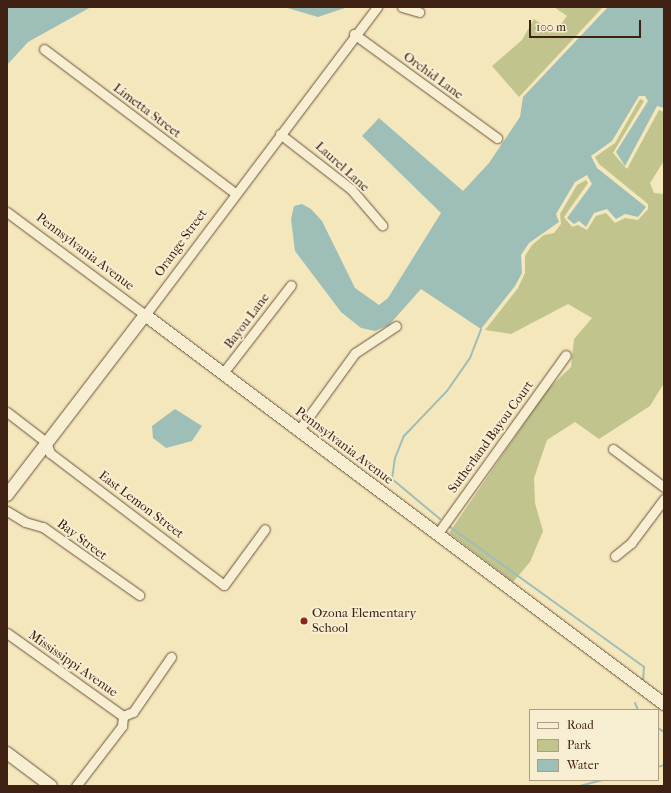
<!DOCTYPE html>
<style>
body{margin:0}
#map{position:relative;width:671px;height:793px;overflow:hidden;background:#f5e7bc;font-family:"IM FELL French Canon",serif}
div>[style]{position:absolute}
.green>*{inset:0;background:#c1c48d}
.water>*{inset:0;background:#9ebeb8}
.stream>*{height:2px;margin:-1px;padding:0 1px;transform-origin:1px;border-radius:1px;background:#9ebeb8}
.roads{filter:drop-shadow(0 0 1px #6c523d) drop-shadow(0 0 1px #6c523d)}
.street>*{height:9px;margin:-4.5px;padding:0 4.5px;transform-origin:4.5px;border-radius:4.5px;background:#f8efd3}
.secondary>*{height:12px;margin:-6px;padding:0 6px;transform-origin:6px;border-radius:6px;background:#f8efd3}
.dots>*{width:11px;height:11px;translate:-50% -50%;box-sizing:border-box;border:2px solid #f8efd3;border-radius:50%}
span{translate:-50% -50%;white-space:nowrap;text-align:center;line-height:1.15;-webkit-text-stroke:4px #f8efd3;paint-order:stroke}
.street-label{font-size:13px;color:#3f2113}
.poi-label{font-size:13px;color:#3f2113}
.left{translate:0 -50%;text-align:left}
.frame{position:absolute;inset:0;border:8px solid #3f2113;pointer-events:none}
.legend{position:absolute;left:529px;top:709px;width:130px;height:72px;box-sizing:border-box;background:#f8efd3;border:1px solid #ae9d86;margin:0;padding:5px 7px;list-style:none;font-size:12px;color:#3f2113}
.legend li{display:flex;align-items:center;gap:8px;height:20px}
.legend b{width:20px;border:1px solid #ae9d86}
.scale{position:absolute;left:529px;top:20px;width:112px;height:18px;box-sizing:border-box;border:2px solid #3f2113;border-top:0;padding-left:5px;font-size:12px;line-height:14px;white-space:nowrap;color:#3f2113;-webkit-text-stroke:3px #f8efd3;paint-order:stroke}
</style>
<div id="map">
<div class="green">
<i style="clip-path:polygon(554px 7px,603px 7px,519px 97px,492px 66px,522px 40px,534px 19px,554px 33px,567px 16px)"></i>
<i style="clip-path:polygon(640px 99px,644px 101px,613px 153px,627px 169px,659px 110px,664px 112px,664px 161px,650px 183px,654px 193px,664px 194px,664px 383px,650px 406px,599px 439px,575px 422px,547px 440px,534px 478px,535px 503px,543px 531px,530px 562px,513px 582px,449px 533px,547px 390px,571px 367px,574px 339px,592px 318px,568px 304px,511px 334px,485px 330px,518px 288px,525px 273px,525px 256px,532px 245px,544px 235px,554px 233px,561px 224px,560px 214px,577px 185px,586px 180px,588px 183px,564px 217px,572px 227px,578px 225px,587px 230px,596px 216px,606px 213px,615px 223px,625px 218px,638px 220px,648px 209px,648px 204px,599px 164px,595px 157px,615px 143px)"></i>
</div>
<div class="water">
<i style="clip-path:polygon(7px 7px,91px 7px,28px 42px,7px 65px)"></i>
<i style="clip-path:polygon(284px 7px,348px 7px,318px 17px)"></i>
<i style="clip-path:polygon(608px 7px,664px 7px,664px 108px,657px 106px,625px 166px,616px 152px,648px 101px,645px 96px,639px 96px,612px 141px,591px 156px,597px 168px,646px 207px,638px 217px,625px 214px,616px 219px,607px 209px,594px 213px,586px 227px,579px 221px,574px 224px,567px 218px,592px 184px,587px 175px,575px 182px,556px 214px,559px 222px,529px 243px,521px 255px,522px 273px,515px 286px,481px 329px,421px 289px,389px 325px,375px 331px,361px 328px,341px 312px,295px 251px,291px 219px,294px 206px,302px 204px,311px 209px,322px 221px,355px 288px,379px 305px,388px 298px,441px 213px,362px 136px,379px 118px,463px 191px,489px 163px,520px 117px,523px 97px)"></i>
<i style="clip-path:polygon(175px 409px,202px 426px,192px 441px,166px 448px,153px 438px,152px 426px)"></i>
</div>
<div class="stream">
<i style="left:440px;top:519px;width:62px;rotate:-140.2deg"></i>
<i style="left:392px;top:479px;width:21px;rotate:-82deg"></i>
<i style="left:395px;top:458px;width:24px;rotate:-68deg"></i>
<i style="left:404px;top:436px;width:62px;rotate:-46.3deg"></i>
<i style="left:447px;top:391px;width:40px;rotate:-55.1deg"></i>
<i style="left:470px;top:358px;width:31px;rotate:-69deg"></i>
<i style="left:450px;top:527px;width:239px;rotate:35.8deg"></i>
<i style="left:644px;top:667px;width:14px;rotate:94deg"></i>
<i style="left:635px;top:703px;width:8px;rotate:67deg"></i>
<i style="left:658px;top:728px;width:7px;rotate:34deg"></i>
<i style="left:658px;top:767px;width:6px;rotate:-18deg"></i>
<i style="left:580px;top:786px;width:24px;rotate:-15deg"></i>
</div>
<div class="roads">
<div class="street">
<i style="left:402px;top:7px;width:18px;rotate:16deg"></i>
<i style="left:354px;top:34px;width:177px;rotate:36deg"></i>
<i style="left:44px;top:49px;width:239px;rotate:37deg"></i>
<i style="left:280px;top:134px;width:90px;rotate:37.8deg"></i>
<i style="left:351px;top:189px;width:48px;rotate:49.3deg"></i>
<i style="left:7px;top:212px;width:172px;rotate:36.7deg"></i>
<i style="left:145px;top:315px;width:386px;rotate:-53deg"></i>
<i style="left:223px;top:373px;width:111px;rotate:-52.3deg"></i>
<i style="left:7px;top:412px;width:49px;rotate:37.6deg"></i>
<i style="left:46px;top:442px;width:12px;rotate:70deg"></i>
<i style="left:50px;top:453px;width:218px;rotate:37.2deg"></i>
<i style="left:224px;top:585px;width:69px;rotate:-53.8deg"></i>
<i style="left:299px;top:430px;width:95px;rotate:-54deg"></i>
<i style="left:355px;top:353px;width:49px;rotate:-33.4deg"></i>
<i style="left:613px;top:449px;width:64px;rotate:36.7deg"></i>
<i style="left:7px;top:511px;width:21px;rotate:31deg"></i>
<i style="left:25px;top:522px;width:19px;rotate:16deg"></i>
<i style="left:43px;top:527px;width:118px;rotate:35.3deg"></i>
<i style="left:438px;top:533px;width:219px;rotate:-54.3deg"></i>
<i style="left:615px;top:556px;width:21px;rotate:-39deg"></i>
<i style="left:631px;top:543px;width:55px;rotate:-53.1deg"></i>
<i style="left:7px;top:633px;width:143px;rotate:35.6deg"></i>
<i style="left:123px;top:716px;width:11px;rotate:-22deg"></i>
<i style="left:133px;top:712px;width:67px;rotate:-55.4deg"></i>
<i style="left:76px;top:786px;width:76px;rotate:-52.5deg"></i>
<i style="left:122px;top:726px;width:10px;rotate:-84deg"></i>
</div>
<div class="secondary">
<i style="left:7px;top:495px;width:227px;rotate:-52.5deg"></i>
<i style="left:145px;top:315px;width:649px;rotate:36.85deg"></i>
<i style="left:7px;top:753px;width:55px;rotate:36.9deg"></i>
</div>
</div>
<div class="dots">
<i style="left:304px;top:621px;background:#8f2418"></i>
</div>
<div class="street-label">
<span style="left:433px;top:76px;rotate:36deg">Orchid Lane</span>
<span style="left:147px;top:111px;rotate:37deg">Limetta Street</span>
<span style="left:342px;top:167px;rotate:42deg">Laurel Lane</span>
<span style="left:181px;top:243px;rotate:-54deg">Orange Street</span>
<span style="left:85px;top:252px;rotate:37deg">Pennsylvania Avenue</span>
<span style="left:247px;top:321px;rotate:-53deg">Bayou Lane</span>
<span style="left:491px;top:437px;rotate:-54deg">Sutherland Bayou Court</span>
<span style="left:344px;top:446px;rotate:37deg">Pennsylvania Avenue</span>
<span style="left:141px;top:505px;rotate:37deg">East Lemon Street</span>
<span style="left:82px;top:540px;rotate:37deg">Bay Street</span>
<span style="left:73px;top:664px;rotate:35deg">Mississippi Avenue</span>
</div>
<div class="poi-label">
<span class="left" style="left:312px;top:621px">Ozona Elementary<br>School</span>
</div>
<div class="frame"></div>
<ul class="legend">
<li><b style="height:5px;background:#f8efd3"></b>Road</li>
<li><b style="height:11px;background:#c1c48d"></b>Park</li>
<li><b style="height:11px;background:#9ebeb8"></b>Water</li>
</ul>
<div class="scale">100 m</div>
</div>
